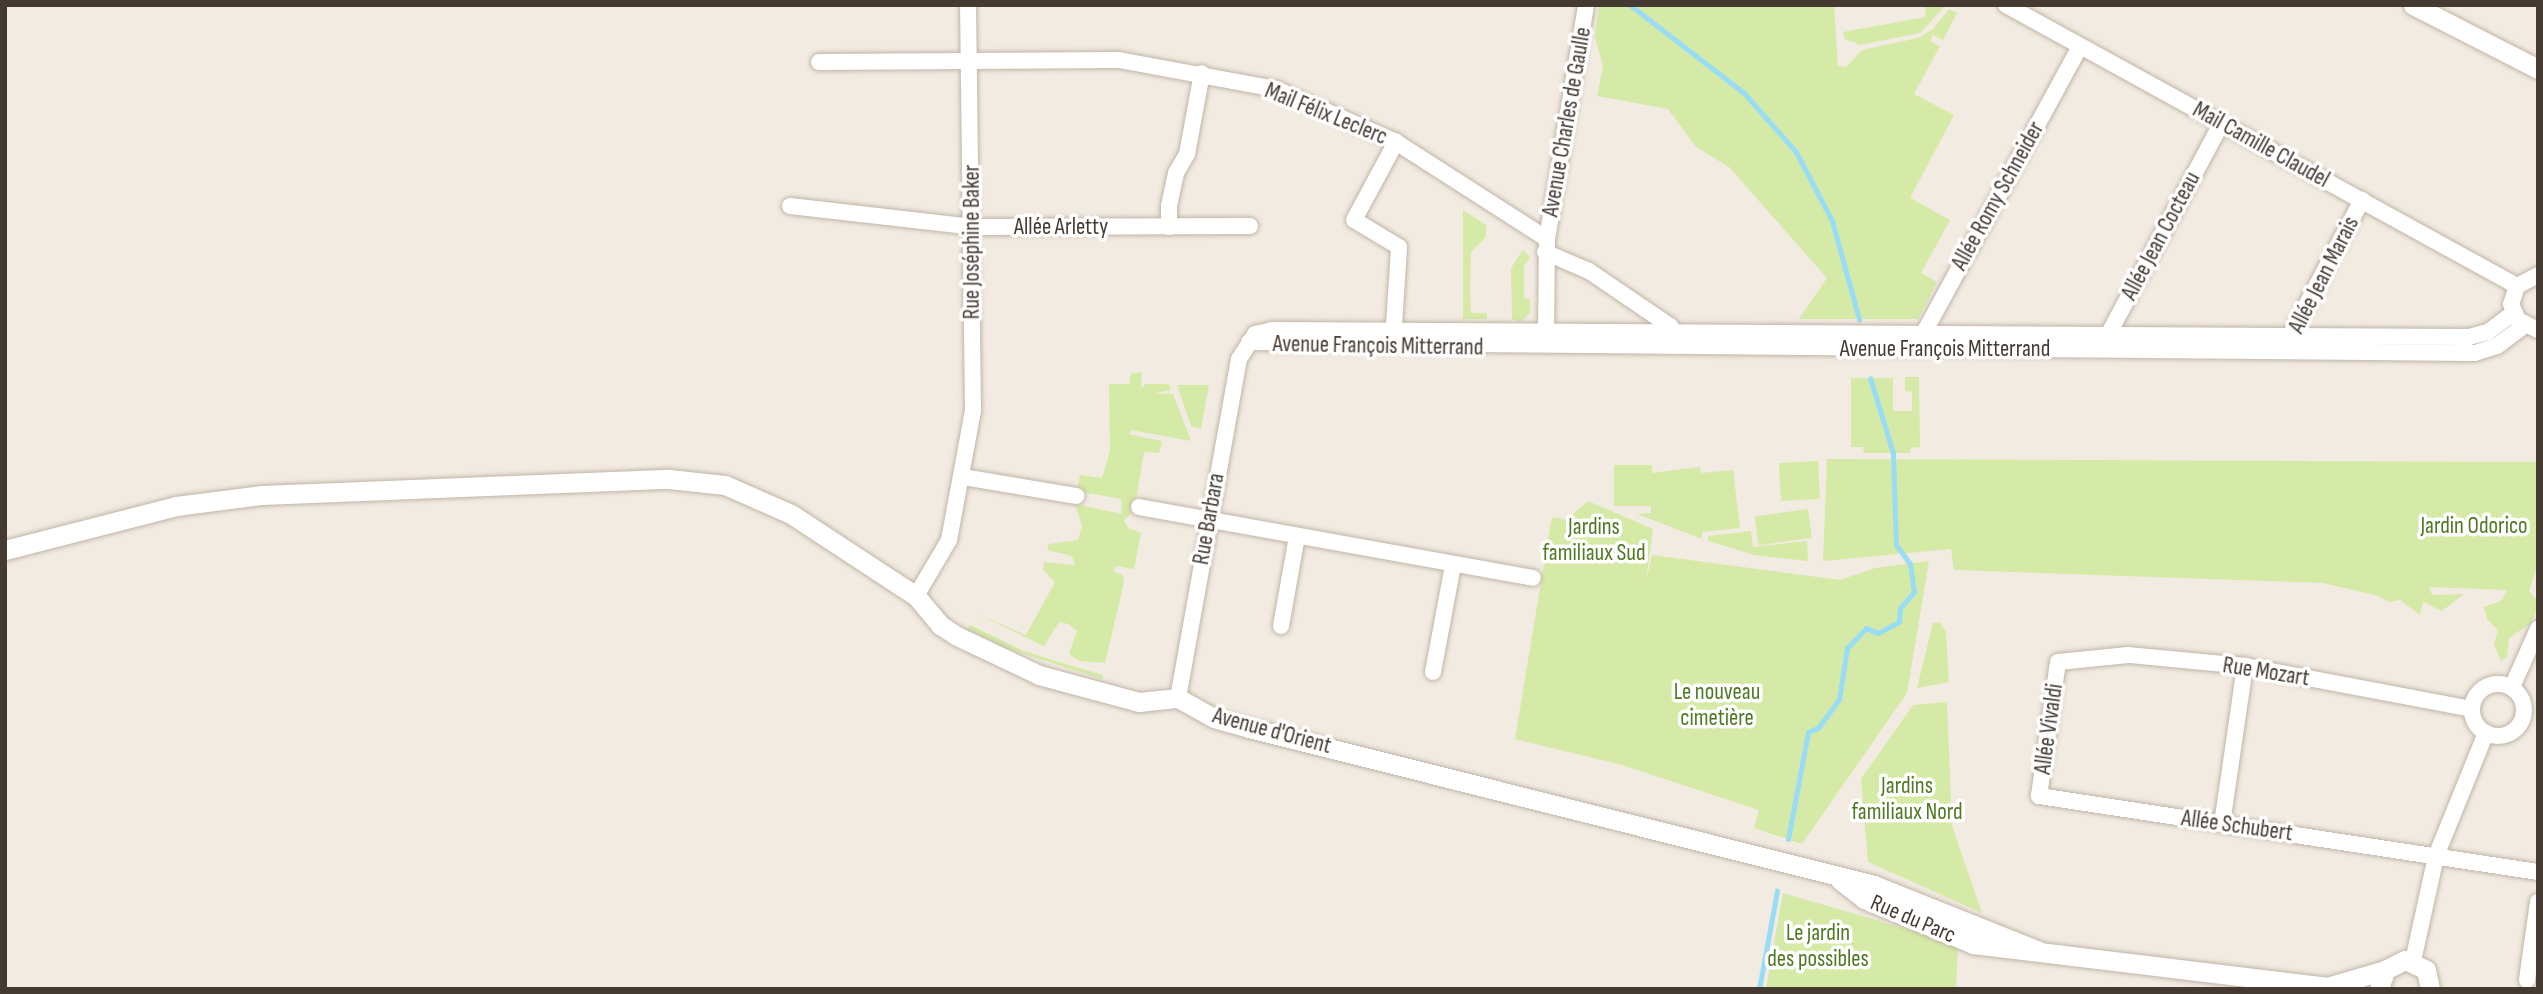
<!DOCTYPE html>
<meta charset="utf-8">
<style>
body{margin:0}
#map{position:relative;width:2543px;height:994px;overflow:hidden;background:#f2ebe1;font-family:"Sofia Sans Condensed",sans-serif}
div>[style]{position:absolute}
.green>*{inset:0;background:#d5eaa6;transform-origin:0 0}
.stream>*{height:5px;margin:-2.5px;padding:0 2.5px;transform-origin:2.5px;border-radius:2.5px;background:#98dcf5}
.roads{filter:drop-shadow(0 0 2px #c1b4a6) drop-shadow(0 0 2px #c1b4a6)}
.minor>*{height:16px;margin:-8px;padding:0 8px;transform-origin:8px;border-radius:8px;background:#fff}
.minor>.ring{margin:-8px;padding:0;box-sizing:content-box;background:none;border:16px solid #fff;border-radius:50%}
.tertiary>*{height:19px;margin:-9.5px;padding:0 9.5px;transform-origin:9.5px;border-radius:9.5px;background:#fff}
span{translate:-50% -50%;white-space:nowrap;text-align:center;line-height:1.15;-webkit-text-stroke:7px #fff;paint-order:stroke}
.street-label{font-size:23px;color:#443a32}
.park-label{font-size:23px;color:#4f7822}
.frame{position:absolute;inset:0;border:7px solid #443a32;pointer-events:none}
</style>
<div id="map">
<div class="green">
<i style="clip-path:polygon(1599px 5px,1834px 5px,1838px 66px,1846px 67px,1862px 50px,1918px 38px,1933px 29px,1949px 9px,1957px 13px,1943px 40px,1933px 35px,1930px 41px,1940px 46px,1914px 94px,1954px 115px,1910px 198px,1950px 220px,1921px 273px,1937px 282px,1918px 319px,1799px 319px,1827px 278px,1729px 167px,1696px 147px,1668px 109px,1597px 96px,1603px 66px,1595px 37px)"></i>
<i style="clip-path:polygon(1925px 5px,1946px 5px,1920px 33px,1860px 45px,1845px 39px,1843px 32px,1926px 17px)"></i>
<i style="clip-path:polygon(1463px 210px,1486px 225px,1486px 237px,1471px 252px,1470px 291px,1471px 313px,1487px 313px,1487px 319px,1463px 319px)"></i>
<i style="clip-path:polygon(1523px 250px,1530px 257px,1524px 266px,1524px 298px,1530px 299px,1530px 313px,1520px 322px,1512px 319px,1511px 268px)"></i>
<i style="clip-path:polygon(1142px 372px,1141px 389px,1145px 384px,1169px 384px,1171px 390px,1155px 393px,1173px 394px,1191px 441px,1131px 430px,1129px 434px,1162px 441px,1159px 453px,1144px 452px,1134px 511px,1124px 520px,1128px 528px,1141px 533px,1134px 569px,1117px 566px,1113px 571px,1123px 575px,1124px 582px,1105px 663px,1079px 661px,1069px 654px,1077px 631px,1068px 624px,1059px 622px,1044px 646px,973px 612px,1026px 635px,1055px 582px,1043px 570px,1044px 562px,1075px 565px,1072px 556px,1047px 550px,1049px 544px,1078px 540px,1082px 526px,1075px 504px,1122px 514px,1121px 499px,1077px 491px,1080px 475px,1102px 478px,1110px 451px,1109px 384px,1130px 384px,1130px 374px)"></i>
<i style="clip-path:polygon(1905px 377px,1919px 377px,1920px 447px,1911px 448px,1910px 453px,1864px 453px,1863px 447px,1851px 447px,1851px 378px,1893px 378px,1893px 411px,1912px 411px,1912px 392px,1905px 391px)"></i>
<i style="clip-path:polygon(1177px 385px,1209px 385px,1201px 429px,1191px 426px)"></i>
<i style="clip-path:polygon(1827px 459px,2538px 462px,2538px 564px,2529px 591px,2537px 600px,2537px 609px,2531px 623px,2509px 638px,2507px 657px,2501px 661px,2494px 644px,2498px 630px,2487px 619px,2484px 607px,2501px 601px,2507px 590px,2429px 587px,2432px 595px,2464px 594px,2442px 611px,2423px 602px,2420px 615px,2400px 600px,2389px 602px,2379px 596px,2323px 583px,1954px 570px,1951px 549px,1823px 561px)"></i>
<i style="left:1818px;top:461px;width:38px;height:39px;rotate:87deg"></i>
<i style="clip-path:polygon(1614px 465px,1652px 465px,1652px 473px,1700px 467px,1701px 473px,1733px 470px,1740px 528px,1702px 532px,1702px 539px,1637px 514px,1651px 513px,1651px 506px,1614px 506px)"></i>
<i style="clip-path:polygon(1588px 501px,1653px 529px,1646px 582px,1652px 555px,1840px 580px,1875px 568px,1929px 561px,1907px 693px,1802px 844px,1754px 828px,1759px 810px,1622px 765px,1515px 739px,1551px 522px,1553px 517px,1566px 520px)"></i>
<i style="left:1808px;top:509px;width:29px;height:54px;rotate:82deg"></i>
<i style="clip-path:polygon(1751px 531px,1753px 547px,1807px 541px,1808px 561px,1754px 555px,1708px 541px,1708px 536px)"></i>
<i style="clip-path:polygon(1940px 622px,1946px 632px,1949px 682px,1917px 688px,1933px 623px)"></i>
<i style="clip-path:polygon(970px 625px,1023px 651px,1103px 675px,1102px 679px,1003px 647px,1000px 652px,995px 649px,997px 644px,970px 630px,965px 633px)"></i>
<i style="clip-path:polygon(1947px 702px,1952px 826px,1982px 913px,1868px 862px,1861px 779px,1913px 705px)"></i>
<i style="clip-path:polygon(1783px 893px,1958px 944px,1956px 989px,1766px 989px)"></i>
</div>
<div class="stream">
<i style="left:1630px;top:5px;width:144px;rotate:37.7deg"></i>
<i style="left:1744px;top:93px;width:79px;rotate:48.6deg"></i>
<i style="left:1796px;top:152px;width:78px;rotate:62.4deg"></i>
<i style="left:1832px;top:221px;width:102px;rotate:74.6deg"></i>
<i style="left:1788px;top:839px;width:109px;rotate:-79.4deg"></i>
<i style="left:1808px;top:732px;width:11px;rotate:-22deg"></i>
<i style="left:1818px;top:728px;width:36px;rotate:-54deg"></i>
<i style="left:1839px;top:699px;width:52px;rotate:-81.1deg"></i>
<i style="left:1847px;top:648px;width:28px;rotate:-46deg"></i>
<i style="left:1866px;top:628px;width:13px;rotate:23deg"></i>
<i style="left:1878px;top:633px;width:24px;rotate:-28deg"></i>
<i style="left:1899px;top:622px;width:14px;rotate:-86deg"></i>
<i style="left:1900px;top:608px;width:21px;rotate:-49deg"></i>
<i style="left:1914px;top:592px;width:28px;rotate:-98deg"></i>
<i style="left:1910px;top:564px;width:24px;rotate:-126deg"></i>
<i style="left:1896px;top:545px;width:92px;rotate:-91.9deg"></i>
<i style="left:1893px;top:453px;width:78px;rotate:-107deg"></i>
<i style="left:1759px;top:989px;width:100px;rotate:-79.6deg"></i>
</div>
<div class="roads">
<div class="minor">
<i style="left:2006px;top:5px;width:583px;rotate:28.81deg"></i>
<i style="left:819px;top:62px;width:300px;rotate:-0.4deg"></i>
<i style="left:1119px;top:60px;width:160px;rotate:10.5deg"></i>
<i style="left:1276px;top:89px;width:131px;rotate:23.8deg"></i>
<i style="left:1396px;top:142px;width:179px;rotate:32.7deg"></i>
<i style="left:1547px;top:239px;width:94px;rotate:90.6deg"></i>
<i style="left:1546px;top:333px;width:9px;rotate:58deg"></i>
<i style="left:790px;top:206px;width:184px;rotate:6.5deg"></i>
<i style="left:973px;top:227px;width:277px;rotate:-0.2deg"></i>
<i style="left:1169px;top:227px;width:21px;rotate:-90deg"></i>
<i style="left:1169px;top:206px;width:34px;rotate:-78deg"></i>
<i style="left:1176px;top:173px;width:22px;rotate:-60deg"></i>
<i style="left:1187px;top:154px;width:82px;rotate:-79.5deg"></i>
<i style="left:1547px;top:239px;width:237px;rotate:-80.5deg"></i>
<i style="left:1545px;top:252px;width:48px;rotate:23.4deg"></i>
<i style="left:1589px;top:271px;width:98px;rotate:34.2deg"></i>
<i style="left:1670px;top:326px;width:12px;rotate:55deg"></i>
<i style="left:2538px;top:275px;width:24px;rotate:152deg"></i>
<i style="left:2517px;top:286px;width:19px;rotate:108deg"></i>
<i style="left:2511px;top:304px;width:17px;rotate:66deg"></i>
<i style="left:2518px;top:320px;width:22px;rotate:27deg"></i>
<i style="left:1393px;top:341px;width:94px;rotate:-86.3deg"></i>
<i style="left:1399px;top:247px;width:52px;rotate:-149deg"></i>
<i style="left:1354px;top:220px;width:89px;rotate:-61.7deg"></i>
<i style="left:1249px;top:342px;width:1226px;rotate:0.51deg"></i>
<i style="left:2475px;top:353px;width:23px;rotate:-18deg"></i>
<i style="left:2497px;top:346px;width:34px;rotate:-37deg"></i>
<i style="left:1926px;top:343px;width:14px;rotate:-90deg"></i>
<i style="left:1926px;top:329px;width:322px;rotate:-61.4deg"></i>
<i style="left:2108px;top:344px;width:9px;rotate:-90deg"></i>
<i style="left:2108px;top:335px;width:239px;rotate:-61.8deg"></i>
<i style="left:2290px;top:345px;width:9px;rotate:-90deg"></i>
<i style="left:2290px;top:336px;width:154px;rotate:-62.1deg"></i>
<i style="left:963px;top:477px;width:115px;rotate:9.5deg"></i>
<i style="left:1139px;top:507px;width:400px;rotate:10.2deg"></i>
<i style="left:916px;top:596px;width:65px;rotate:-59.5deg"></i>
<i style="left:949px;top:540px;width:131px;rotate:-79.5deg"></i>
<i style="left:973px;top:411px;width:406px;rotate:-90.7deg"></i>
<i style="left:1281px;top:626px;width:91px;rotate:-79.9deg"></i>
<i style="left:1433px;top:672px;width:109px;rotate:-79.4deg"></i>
<i class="ring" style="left:2472px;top:684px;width:36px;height:36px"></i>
<i style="left:2512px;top:687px;width:64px;rotate:-65.9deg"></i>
<i style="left:1178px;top:698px;width:344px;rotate:-79.8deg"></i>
<i style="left:1239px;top:359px;width:30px;rotate:-57deg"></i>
<i style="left:1255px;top:334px;width:17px;rotate:-13deg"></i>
<i style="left:1272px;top:330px;width:1197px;rotate:0.34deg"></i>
<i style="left:2469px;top:337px;width:20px;rotate:-15deg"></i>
<i style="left:2488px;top:332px;width:31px;rotate:-37deg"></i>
<i style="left:2472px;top:709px;width:231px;rotate:-169.3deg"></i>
<i style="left:2245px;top:666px;width:118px;rotate:-174.6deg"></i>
<i style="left:2128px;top:655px;width:70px;rotate:174.3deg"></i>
<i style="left:2058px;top:662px;width:135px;rotate:98.1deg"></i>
<i style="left:2039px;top:796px;width:505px;rotate:8.66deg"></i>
<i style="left:2222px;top:824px;width:160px;rotate:-81.7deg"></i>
<i style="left:2413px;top:961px;width:107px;rotate:-77.6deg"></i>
<i style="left:2436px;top:856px;width:133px;rotate:-67.9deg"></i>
<i style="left:2527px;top:980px;width:79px;rotate:-82deg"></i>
</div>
<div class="tertiary">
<i style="left:2413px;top:5px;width:140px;rotate:27.1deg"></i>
<i style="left:5px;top:550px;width:177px;rotate:-14.4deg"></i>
<i style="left:176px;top:506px;width:87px;rotate:-7.3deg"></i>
<i style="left:262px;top:495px;width:407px;rotate:-2.3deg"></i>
<i style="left:669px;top:479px;width:56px;rotate:6.1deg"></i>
<i style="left:725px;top:485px;width:72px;rotate:23.7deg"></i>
<i style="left:791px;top:514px;width:149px;rotate:33.3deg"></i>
<i style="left:916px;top:596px;width:38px;rotate:50deg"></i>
<i style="left:940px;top:625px;width:20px;rotate:33deg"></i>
<i style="left:957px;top:636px;width:91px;rotate:25.4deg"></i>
<i style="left:1039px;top:675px;width:104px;rotate:15.1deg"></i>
<i style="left:1139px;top:702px;width:39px;rotate:-6deg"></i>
<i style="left:1178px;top:698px;width:41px;rotate:29.1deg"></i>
<i style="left:1214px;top:718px;width:36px;rotate:16deg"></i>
<i style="left:1249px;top:728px;width:644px;rotate:14.1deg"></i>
<i style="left:1874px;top:885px;width:178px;rotate:21.8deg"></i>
<i style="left:1840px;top:880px;width:31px;rotate:38deg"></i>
<i style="left:1864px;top:899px;width:118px;rotate:22.4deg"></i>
<i style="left:1973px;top:944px;width:374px;rotate:6.9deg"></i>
<i style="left:2330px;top:986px;width:57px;rotate:-16.2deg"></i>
<i style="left:2379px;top:989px;width:20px;rotate:-72deg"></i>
<i style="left:2385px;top:970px;width:22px;rotate:-27deg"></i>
<i style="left:2405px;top:960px;width:23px;rotate:25deg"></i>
<i style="left:2426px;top:970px;width:19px;rotate:78deg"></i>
</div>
</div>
<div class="street-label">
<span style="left:1326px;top:114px;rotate:22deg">Mail Félix Leclerc</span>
<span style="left:1567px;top:122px;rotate:-80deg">Avenue Charles de Gaulle</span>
<span style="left:2261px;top:145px;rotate:29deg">Mail Camille Claudel</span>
<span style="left:1998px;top:196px;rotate:-61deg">Allée Romy Schneider</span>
<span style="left:1061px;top:227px">Allée Arletty</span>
<span style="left:2161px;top:236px;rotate:-62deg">Allée Jean Cocteau</span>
<span style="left:972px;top:242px;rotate:-90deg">Rue Joséphine Baker</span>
<span style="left:2324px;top:275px;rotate:-63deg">Allée Jean Marais</span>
<span style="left:1378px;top:346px;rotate:1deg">Avenue François Mitterrand</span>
<span style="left:1945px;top:349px">Avenue François Mitterrand</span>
<span style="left:1209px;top:519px;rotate:-80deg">Rue Barbara</span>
<span style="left:2266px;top:672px;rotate:9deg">Rue Mozart</span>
<span style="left:2049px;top:729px;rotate:-82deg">Allée Vivaldi</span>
<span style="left:1272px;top:731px;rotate:15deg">Avenue d'Orient</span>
<span style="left:2237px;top:826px;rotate:8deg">Allée Schubert</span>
<span style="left:1913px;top:919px;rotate:23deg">Rue du Parc</span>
</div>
<div class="park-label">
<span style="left:2474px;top:526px">Jardin Odorico</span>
<span style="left:1594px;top:540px">Jardins<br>familiaux Sud</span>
<span style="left:1717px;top:705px">Le nouveau<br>cimetière</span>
<span style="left:1907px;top:799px">Jardins<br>familiaux Nord</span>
<span style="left:1818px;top:946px">Le jardin<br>des possibles</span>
</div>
<div class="frame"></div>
</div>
